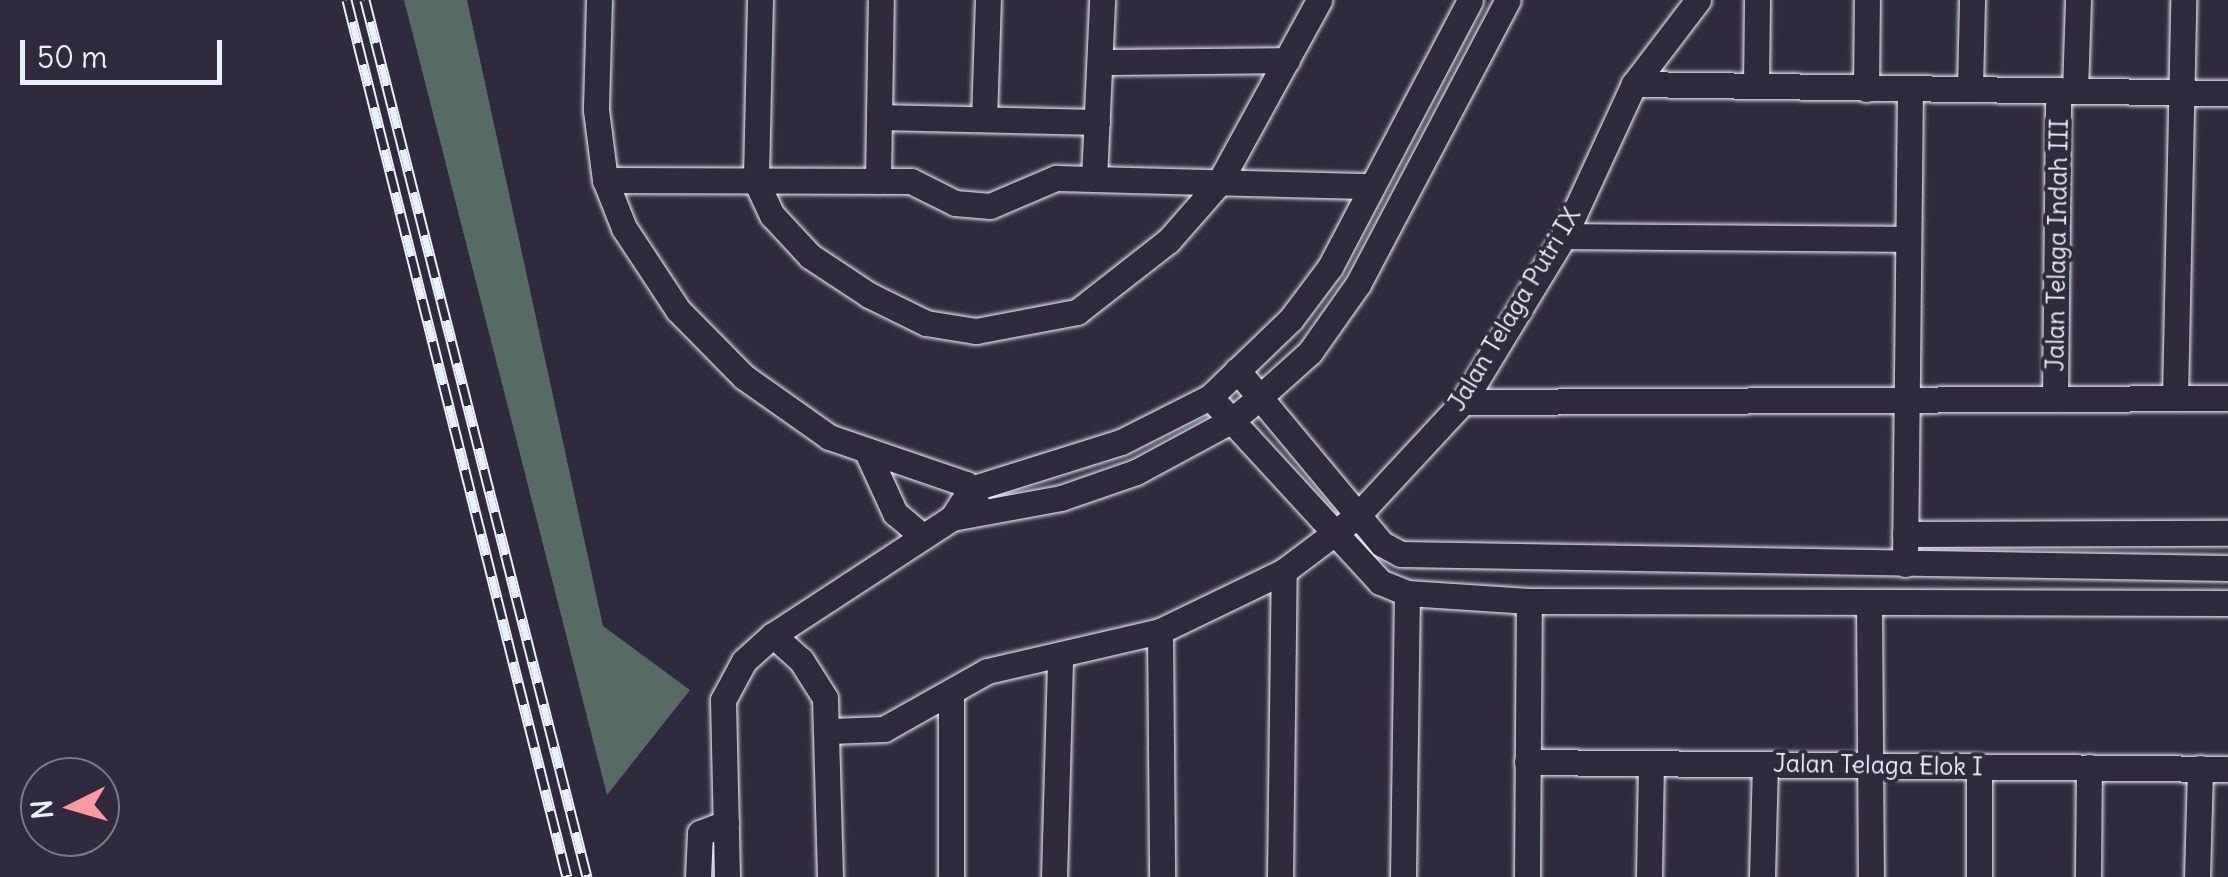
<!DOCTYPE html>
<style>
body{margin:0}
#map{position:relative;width:2228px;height:877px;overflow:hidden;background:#2f2a3d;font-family:Delius,sans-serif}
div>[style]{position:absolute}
.green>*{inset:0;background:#576b65}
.roads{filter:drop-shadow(0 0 2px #e8f1f8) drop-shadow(0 0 2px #e8f1f8)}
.minor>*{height:25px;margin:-12.5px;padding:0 12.5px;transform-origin:12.5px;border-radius:12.5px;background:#2f2a3d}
.rail>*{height:11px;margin-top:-5.5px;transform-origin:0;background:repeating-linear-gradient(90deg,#2f2a3d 0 22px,#e8f1f8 0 44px);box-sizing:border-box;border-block:2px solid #e8f1f8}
span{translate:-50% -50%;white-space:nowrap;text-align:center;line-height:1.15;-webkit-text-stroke:8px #2f2a3d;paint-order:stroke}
.street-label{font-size:25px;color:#e8f1f8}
.north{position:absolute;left:20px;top:757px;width:100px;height:100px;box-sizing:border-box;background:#2f2a3d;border:2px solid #797a88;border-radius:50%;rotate:265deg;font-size:28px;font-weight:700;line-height:40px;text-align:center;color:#e8f1f8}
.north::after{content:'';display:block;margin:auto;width:35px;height:45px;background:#ff9aa2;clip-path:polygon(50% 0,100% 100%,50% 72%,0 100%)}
.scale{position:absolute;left:20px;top:40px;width:202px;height:45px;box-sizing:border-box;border:5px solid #e8f1f8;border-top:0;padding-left:12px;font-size:30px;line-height:35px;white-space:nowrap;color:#e8f1f8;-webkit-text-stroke:8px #2f2a3d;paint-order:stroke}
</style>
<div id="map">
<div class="green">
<i style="clip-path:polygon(404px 0,467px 0,603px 626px,690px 690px,607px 795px)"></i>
</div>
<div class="roads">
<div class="minor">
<i style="left:599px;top:0;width:110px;rotate:91.6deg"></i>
<i style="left:596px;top:110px;width:71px;rotate:82.7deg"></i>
<i style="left:605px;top:180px;width:52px;rotate:68.4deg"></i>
<i style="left:624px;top:228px;width:98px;rotate:56.6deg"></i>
<i style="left:678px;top:310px;width:94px;rotate:45.4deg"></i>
<i style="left:744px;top:377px;width:104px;rotate:35.2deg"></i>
<i style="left:829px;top:437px;width:145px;rotate:18.9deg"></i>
<i style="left:966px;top:484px;width:21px;rotate:61deg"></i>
<i style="left:760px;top:0;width:181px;rotate:91.3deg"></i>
<i style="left:756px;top:181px;width:38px;rotate:65deg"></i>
<i style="left:772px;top:215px;width:56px;rotate:47.2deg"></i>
<i style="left:810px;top:256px;width:71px;rotate:33.5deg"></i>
<i style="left:869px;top:295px;width:64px;rotate:26.2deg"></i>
<i style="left:926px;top:323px;width:51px;rotate:9.1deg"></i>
<i style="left:976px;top:331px;width:103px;rotate:-10.7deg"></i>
<i style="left:1077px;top:312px;width:115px;rotate:-38deg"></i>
<i style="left:1168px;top:241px;width:77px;rotate:-48.7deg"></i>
<i style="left:1219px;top:183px;width:209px;rotate:-61.3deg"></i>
<i style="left:1100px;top:62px;width:187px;rotate:-0.6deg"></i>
<i style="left:1634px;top:84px;width:594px;rotate:0.87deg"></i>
<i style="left:1756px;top:85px;width:85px;rotate:-89.3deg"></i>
<i style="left:1866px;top:89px;width:89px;rotate:-89.4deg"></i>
<i style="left:1970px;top:89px;width:89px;rotate:-88.7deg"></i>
<i style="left:2075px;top:91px;width:91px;rotate:-88.1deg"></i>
<i style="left:879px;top:117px;width:218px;rotate:1.3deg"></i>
<i style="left:984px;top:119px;width:119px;rotate:-88.1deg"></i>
<i style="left:1094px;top:179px;width:179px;rotate:-87.4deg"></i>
<i style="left:605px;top:180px;width:306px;rotate:0.2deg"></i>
<i style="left:911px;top:181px;width:49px;rotate:26.6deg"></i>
<i style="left:955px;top:203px;width:35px;rotate:5deg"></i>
<i style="left:990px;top:206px;width:72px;rotate:-23deg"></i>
<i style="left:1056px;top:178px;width:316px;rotate:1.5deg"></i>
<i style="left:878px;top:181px;width:181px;rotate:-89.1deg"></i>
<i style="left:1564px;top:236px;width:344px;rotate:0.5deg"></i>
<i style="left:1237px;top:370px;width:226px;rotate:50.2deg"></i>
<i style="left:1382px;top:544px;width:21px;rotate:28deg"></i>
<i style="left:1401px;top:554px;width:827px;rotate:0.97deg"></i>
<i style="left:1210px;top:397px;width:251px;rotate:47.4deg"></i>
<i style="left:1380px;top:582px;width:29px;rotate:22deg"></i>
<i style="left:1407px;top:593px;width:122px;rotate:3.8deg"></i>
<i style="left:1529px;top:601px;width:699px;rotate:0.16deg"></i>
<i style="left:2175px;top:398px;width:398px;rotate:-88.8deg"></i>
<i style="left:2055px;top:399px;width:309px;rotate:-89.4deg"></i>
<i style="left:1463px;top:402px;width:765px;rotate:-0.3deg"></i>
<i style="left:868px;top:454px;width:65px;rotate:65.4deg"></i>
<i style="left:895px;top:513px;width:35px;rotate:40deg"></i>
<i style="left:952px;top:518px;width:35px;rotate:-57deg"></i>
<i style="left:971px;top:489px;width:157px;rotate:-17.4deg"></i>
<i style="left:1121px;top:442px;width:100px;rotate:-26.8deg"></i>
<i style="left:1210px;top:397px;width:112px;rotate:-43.9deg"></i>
<i style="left:1291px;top:319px;width:65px;rotate:-53.1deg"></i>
<i style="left:1330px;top:267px;width:301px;rotate:-62.3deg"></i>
<i style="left:1905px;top:534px;width:323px;rotate:-0.2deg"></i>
<i style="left:1905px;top:564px;width:476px;rotate:-89.4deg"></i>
<i style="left:1869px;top:602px;width:275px;rotate:89.6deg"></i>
<i style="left:1160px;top:631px;width:246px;rotate:89.5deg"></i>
<i style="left:773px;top:635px;width:38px;rotate:42deg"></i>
<i style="left:801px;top:660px;width:45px;rotate:57.7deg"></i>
<i style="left:825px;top:698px;width:179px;rotate:88.4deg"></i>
<i style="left:951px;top:693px;width:184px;rotate:90deg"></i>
<i style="left:830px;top:731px;width:54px;rotate:-2.1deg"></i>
<i style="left:884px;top:729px;width:118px;rotate:-29.4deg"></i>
<i style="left:987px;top:671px;width:178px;rotate:-13deg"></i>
<i style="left:1160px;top:631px;width:138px;rotate:-25.8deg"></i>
<i style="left:1284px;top:571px;width:91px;rotate:-37deg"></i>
<i style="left:1357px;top:516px;width:156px;rotate:-47.1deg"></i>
<i style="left:1463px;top:402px;width:194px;rotate:-58.7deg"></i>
<i style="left:1564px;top:236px;width:167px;rotate:-65.3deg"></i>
<i style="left:1634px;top:84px;width:106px;rotate:-52.7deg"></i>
<i style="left:1527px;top:762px;width:701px;rotate:0.57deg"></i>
<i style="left:698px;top:877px;width:44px;rotate:-87.4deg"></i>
<i style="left:700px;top:833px;width:28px;rotate:-21deg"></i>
<i style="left:727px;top:877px;width:177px;rotate:-91.3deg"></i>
<i style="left:723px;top:700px;width:44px;rotate:-61.7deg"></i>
<i style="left:744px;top:661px;width:39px;rotate:-42deg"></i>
<i style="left:773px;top:635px;width:214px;rotate:-33.2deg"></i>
<i style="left:952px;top:518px;width:111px;rotate:-10.4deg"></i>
<i style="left:1061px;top:498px;width:79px;rotate:-19.1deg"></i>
<i style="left:1136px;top:472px;width:109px;rotate:-28.4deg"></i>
<i style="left:1232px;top:420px;width:36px;rotate:-39deg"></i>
<i style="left:1260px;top:397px;width:67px;rotate:-42deg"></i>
<i style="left:1310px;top:352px;width:83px;rotate:-54.8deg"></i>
<i style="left:1358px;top:284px;width:321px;rotate:-62.2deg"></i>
<i style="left:1054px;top:877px;width:220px;rotate:-88.4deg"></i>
<i style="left:1280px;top:877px;width:306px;rotate:-89.3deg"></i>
<i style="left:1403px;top:877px;width:284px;rotate:-89.2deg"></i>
<i style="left:1527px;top:877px;width:276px;rotate:-89.6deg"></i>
<i style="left:1649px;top:877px;width:114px;rotate:-89deg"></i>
<i style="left:1762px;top:877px;width:113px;rotate:-88.5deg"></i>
<i style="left:1979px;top:877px;width:110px;rotate:-90deg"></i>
<i style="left:2088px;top:877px;width:110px;rotate:-89.5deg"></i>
<i style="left:2197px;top:877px;width:109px;rotate:-88.4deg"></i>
</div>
</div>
<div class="rail">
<i style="left:347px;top:0;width:904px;rotate:75.92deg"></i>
<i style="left:365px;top:0;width:905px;rotate:75.79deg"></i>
</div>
<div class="street-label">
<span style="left:2057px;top:245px;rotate:-89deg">Jalan Telaga Indah III</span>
<span style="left:1514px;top:309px;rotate:-59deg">Jalan Telaga Putri IX</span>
<span style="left:1878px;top:765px;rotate:1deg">Jalan Telaga Elok I</span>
</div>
<div class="north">N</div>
<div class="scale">50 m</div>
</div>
